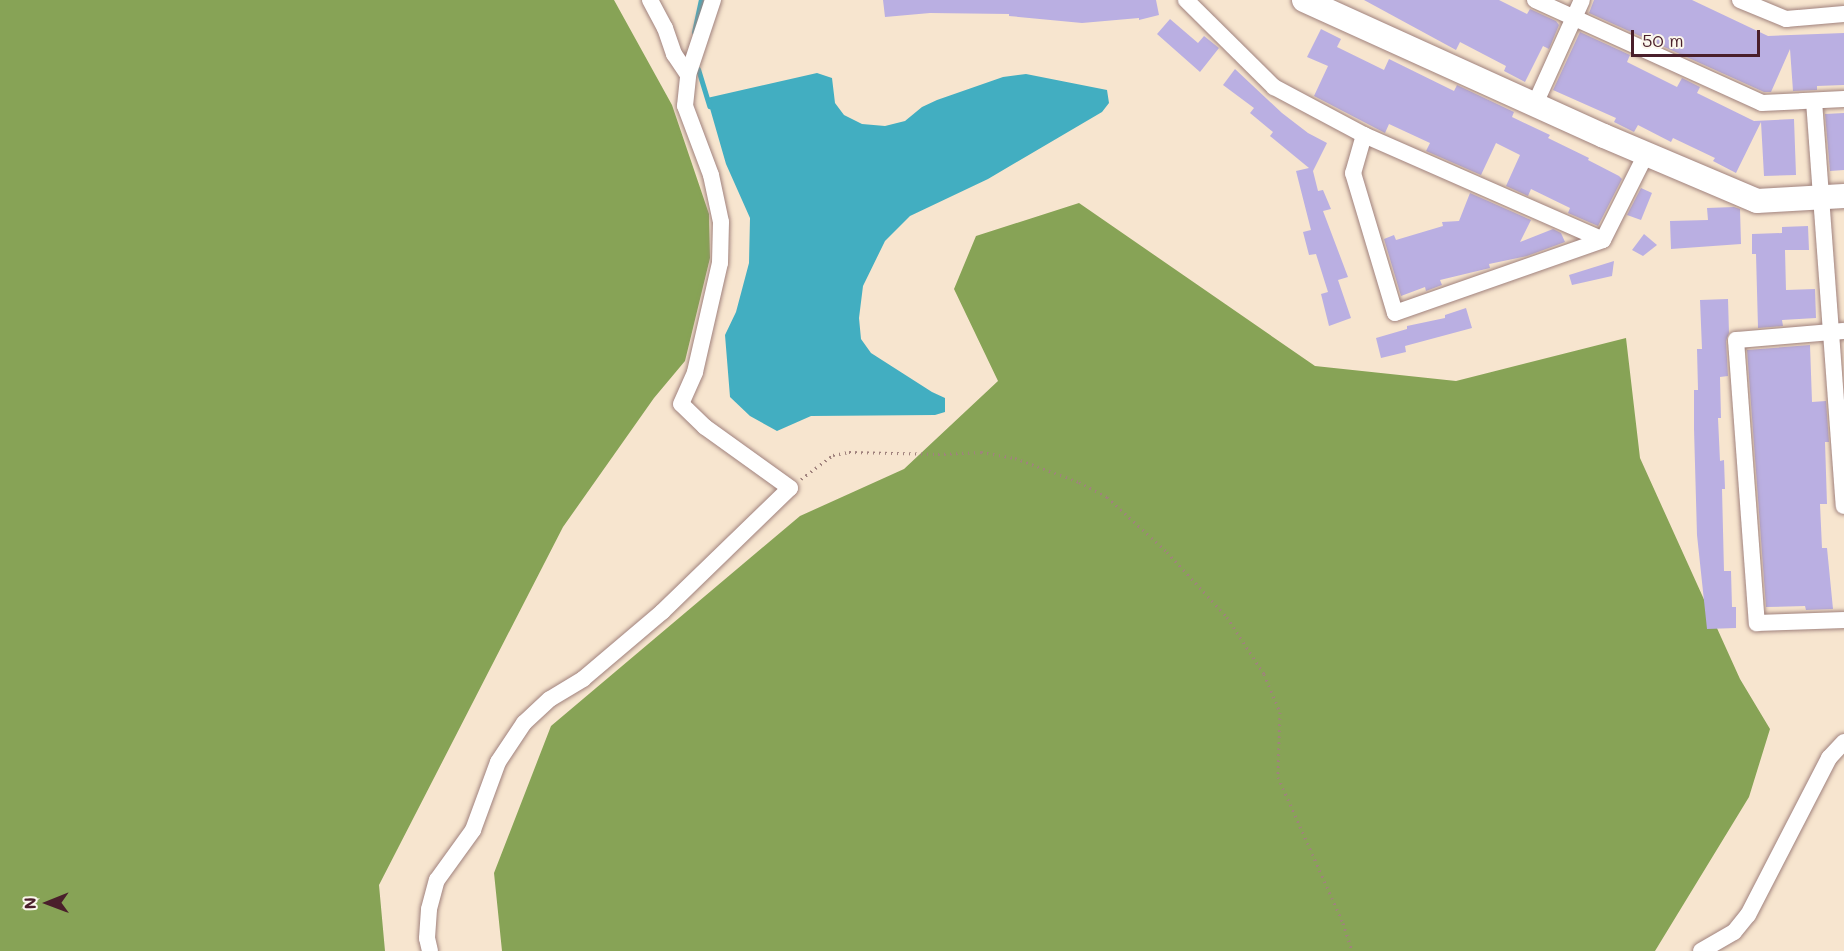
<!DOCTYPE html>
<style>
body{margin:0}
#map{position:relative;width:1844px;height:951px;overflow:hidden;background:#f7e5cf;font-family:Mali,sans-serif}
div>[style]{position:absolute}
.forest>*{inset:0;background:#87a356}
.water>*{inset:0;background:#42aec1}
.stream>*{height:5px;margin:-2.5px;padding:0 2.5px;transform-origin:2.5px;border-radius:2.5px;background:#42aec1}
.building>*{inset:0;background:#baafe2}
.path>*{height:3px;margin-top:-1.5px;transform-origin:0;background:repeating-linear-gradient(90deg,#a0827d 0 1.5px,transparent 0 6px)}
.roads{filter:drop-shadow(0 0 2px #a0827d) drop-shadow(0 0 2px #a0827d)}
.street>*{height:16px;margin:-8px;padding:0 8px;transform-origin:8px;border-radius:8px;background:#fff}
.secondary>*{height:24px;margin:-12px;padding:0 12px;transform-origin:12px;border-radius:12px;background:#fff}
span{translate:-50% -50%;white-space:nowrap;text-align:center;line-height:1.15;-webkit-text-stroke:4.5px #fbf7ec;paint-order:stroke}
.north{position:absolute;left:18px;top:873px;width:60px;height:60px;-webkit-text-stroke:4px #fbf7ec;paint-order:stroke;rotate:269deg;font-size:16px;font-weight:700;line-height:24px;text-align:center;color:#4a1f2b}
.north::after{content:'';display:block;margin:auto;width:21px;height:27px;background:#4a1f2b;clip-path:polygon(50% 0,100% 100%,50% 72%,0 100%)}
.scale{position:absolute;left:1631px;top:30px;width:129px;height:27px;box-sizing:border-box;border:3px solid #4a1f2b;border-top:0;padding-left:8px;font-size:18px;line-height:21px;white-space:nowrap;color:#4a1f2b;-webkit-text-stroke:4px #fbf7ec;paint-order:stroke}
</style>
<div id="map">
<div class="forest">
<i style="clip-path:polygon(0 0,614px 0,672px 105px,709px 214px,710px 258px,685px 361px,654px 398px,563px 527px,379px 885px,385px 951px,0 951px)"></i>
<i style="clip-path:polygon(1079px 203px,1315px 366px,1456px 381px,1626px 338px,1640px 458px,1740px 679px,1770px 729px,1749px 797px,1655px 951px,502px 951px,494px 873px,551px 726px,800px 516px,904px 469px,998px 381px,954px 289px,976px 236px)"></i>
</div>
<div class="water">
<i style="clip-path:polygon(817px 73px,832px 78px,835px 103px,844px 115px,862px 124px,885px 126px,905px 121px,922px 107px,937px 100px,1003px 77px,1026px 74px,1107px 90px,1109px 103px,1102px 112px,988px 179px,910px 216px,885px 241px,863px 286px,859px 318px,861px 339px,871px 353px,932px 392px,945px 398px,945px 412px,935px 415px,811px 416px,777px 431px,750px 416px,730px 397px,725px 335px,736px 312px,749px 263px,750px 218px,726px 164px,707px 98px)"></i>
</div>
<div class="stream">
<i style="left:694px;top:32px;width:33px;rotate:-78deg"></i>
<i style="left:698px;top:69px;width:39px;rotate:73deg"></i>
</div>
<div class="building">
<i style="clip-path:polygon(883px 0,1156px 0,1159px 15px,1139px 20px,1139px 18px,1082px 23px,1009px 16px,1009px 14px,930px 13px,885px 17px)"></i>
<i style="clip-path:polygon(1364px 0,1499px 0,1527px 14px,1530px 9px,1556px 21px,1559px 25px,1549px 49px,1543px 46px,1525px 82px,1504px 71px,1506px 66px,1460px 42px,1456px 50px)"></i>
<i style="clip-path:polygon(1594px 0,1692px 0,1768px 36px,1844px 33px,1844px 85px,1817px 86px,1817px 90px,1793px 91px,1790px 49px,1771px 92px,1764px 92px,1589px 13px)"></i>
<i style="clip-path:polygon(1170px 19px,1198px 43px,1204px 36px,1219px 48px,1200px 72px,1157px 34px)"></i>
<i style="clip-path:polygon(1321px 29px,1341px 39px,1337px 47px,1384px 70px,1389px 59px,1454px 91px,1457px 85px,1514px 112px,1512px 117px,1550px 135px,1548px 138px,1589px 158px,1588px 160px,1619px 176px,1622px 179px,1598px 226px,1568px 213px,1570px 208px,1531px 189px,1528px 196px,1506px 186px,1520px 155px,1496px 143px,1481px 175px,1426px 151px,1430px 143px,1389px 124px,1385px 133px,1314px 96px,1328px 66px,1307px 57px)"></i>
<i style="clip-path:polygon(1580px 32px,1630px 55px,1627px 62px,1677px 87px,1682px 78px,1700px 87px,1697px 93px,1754px 121px,1794px 119px,1796px 175px,1764px 176px,1761px 122px,1736px 173px,1713px 161px,1715px 158px,1673px 138px,1671px 142px,1638px 125px,1634px 132px,1614px 122px,1616px 118px,1553px 90px)"></i>
<i style="clip-path:polygon(1235px 69px,1282px 113px,1308px 133px,1327px 143px,1313px 171px,1318px 191px,1323px 190px,1331px 209px,1323px 211px,1348px 277px,1338px 280px,1351px 318px,1329px 326px,1321px 294px,1328px 292px,1316px 254px,1309px 255px,1303px 232px,1311px 230px,1296px 171px,1309px 168px,1270px 136px,1273px 132px,1250px 113px,1254px 108px,1223px 85px)"></i>
<i style="clip-path:polygon(1844px 113px,1844px 170px,1830px 171px,1825px 114px)"></i>
<i style="clip-path:polygon(1641px 188px,1652px 193px,1641px 220px,1627px 215px)"></i>
<i style="clip-path:polygon(1470px 193px,1531px 220px,1520px 242px,1553px 229px,1561px 233px,1565px 242px,1527px 256px,1489px 264px,1490px 268px,1440px 280px,1442px 285px,1426px 291px,1425px 287px,1401px 296px,1384px 239px,1394px 235px,1396px 240px,1443px 226px,1442px 222px,1459px 221px)"></i>
<i style="clip-path:polygon(1734px 207px,1740px 209px,1741px 244px,1671px 249px,1670px 221px,1708px 220px,1707px 208px)"></i>
<i style="clip-path:polygon(1808px 226px,1809px 250px,1785px 250px,1786px 290px,1815px 289px,1816px 318px,1782px 320px,1783px 326px,1758px 328px,1756px 254px,1752px 254px,1752px 234px,1782px 233px,1782px 227px)"></i>
<i style="clip-path:polygon(1644px 234px,1657px 245px,1643px 256px,1632px 250px)"></i>
<i style="clip-path:polygon(1614px 261px,1612px 276px,1572px 285px,1569px 275px)"></i>
<i style="clip-path:polygon(1728px 299px,1729px 333px,1726px 341px,1728px 376px,1720px 377px,1721px 418px,1718px 418px,1720px 461px,1724px 460px,1725px 489px,1722px 489px,1724px 571px,1731px 571px,1732px 607px,1736px 607px,1736px 628px,1707px 629px,1697px 535px,1694px 429px,1694px 390px,1698px 390px,1697px 349px,1702px 349px,1700px 300px)"></i>
<i style="clip-path:polygon(1466px 308px,1472px 328px,1405px 346px,1406px 352px,1381px 358px,1376px 338px,1407px 329px,1407px 326px,1445px 318px,1445px 315px)"></i>
<i style="clip-path:polygon(1810px 345px,1812px 402px,1826px 401px,1829px 442px,1825px 442px,1827px 504px,1820px 504px,1822px 548px,1827px 548px,1833px 609px,1806px 610px,1805px 606px,1766px 607px,1747px 350px)"></i>
</div>
<div class="path">
<i style="left:801px;top:479px;width:40px;rotate:-37deg"></i>
<i style="left:833px;top:455px;width:16px;rotate:-11deg"></i>
<i style="left:849px;top:452px;width:89px;rotate:1.3deg"></i>
<i style="left:938px;top:454px;width:43px;rotate:-2.7deg"></i>
<i style="left:981px;top:452px;width:35px;rotate:10deg"></i>
<i style="left:1015px;top:458px;width:68px;rotate:20.6deg"></i>
<i style="left:1079px;top:482px;width:32px;rotate:28deg"></i>
<i style="left:1107px;top:497px;width:81px;rotate:42.5deg"></i>
<i style="left:1167px;top:552px;width:88px;rotate:47.3deg"></i>
<i style="left:1227px;top:617px;width:68px;rotate:57deg"></i>
<i style="left:1264px;top:674px;width:41px;rotate:67.2deg"></i>
<i style="left:1280px;top:712px;width:65px;rotate:91.8deg"></i>
<i style="left:1278px;top:777px;width:160px;rotate:66deg"></i>
<i style="left:1343px;top:923px;width:29px;rotate:72deg"></i>
</div>
<div class="roads">
<div class="street">
<i style="left:650px;top:0;width:32px;rotate:62deg"></i>
<i style="left:665px;top:28px;width:28px;rotate:71deg"></i>
<i style="left:674px;top:54px;width:25px;rotate:56deg"></i>
<i style="left:1186px;top:0;width:124px;rotate:44.7deg"></i>
<i style="left:1274px;top:87px;width:102px;rotate:28.1deg"></i>
<i style="left:1364px;top:135px;width:261px;rotate:23.7deg"></i>
<i style="left:1535px;top:0;width:249px;rotate:24.4deg"></i>
<i style="left:1762px;top:103px;width:82px;rotate:-2.8deg"></i>
<i style="left:1740px;top:0;width:50px;rotate:22.4deg"></i>
<i style="left:1786px;top:19px;width:58px;rotate:-4.9deg"></i>
<i style="left:1814px;top:101px;width:406px;rotate:85.8deg"></i>
<i style="left:1535px;top:104px;width:114px;rotate:-65.7deg"></i>
<i style="left:1364px;top:135px;width:40px;rotate:106deg"></i>
<i style="left:1353px;top:173px;width:146px;rotate:73.3deg"></i>
<i style="left:1395px;top:313px;width:220px;rotate:-19.3deg"></i>
<i style="left:1603px;top:240px;width:96px;rotate:-63.4deg"></i>
<i style="left:1844px;top:331px;width:108px;rotate:175.2deg"></i>
<i style="left:1736px;top:340px;width:284px;rotate:85.8deg"></i>
<i style="left:1757px;top:623px;width:87px;rotate:-2deg"></i>
<i style="left:430px;top:951px;width:13px;rotate:-103deg"></i>
<i style="left:427px;top:938px;width:29px;rotate:-86deg"></i>
<i style="left:429px;top:909px;width:30px;rotate:-75deg"></i>
<i style="left:437px;top:880px;width:62px;rotate:-54.2deg"></i>
<i style="left:473px;top:830px;width:72px;rotate:-69.8deg"></i>
<i style="left:498px;top:762px;width:47px;rotate:-56.3deg"></i>
<i style="left:524px;top:723px;width:35px;rotate:-43deg"></i>
<i style="left:550px;top:699px;width:39px;rotate:-31deg"></i>
<i style="left:583px;top:679px;width:104px;rotate:-40.3deg"></i>
<i style="left:662px;top:612px;width:178px;rotate:-44.1deg"></i>
<i style="left:790px;top:488px;width:105px;rotate:-144.3deg"></i>
<i style="left:705px;top:427px;width:33px;rotate:-136deg"></i>
<i style="left:681px;top:404px;width:35px;rotate:-66deg"></i>
<i style="left:695px;top:372px;width:112px;rotate:-77.1deg"></i>
<i style="left:720px;top:263px;width:41px;rotate:-88.6deg"></i>
<i style="left:721px;top:222px;width:48px;rotate:-102deg"></i>
<i style="left:711px;top:175px;width:74px;rotate:-110.6deg"></i>
<i style="left:685px;top:106px;width:31px;rotate:-84deg"></i>
<i style="left:688px;top:75px;width:79px;rotate:-71.6deg"></i>
<i style="left:1701px;top:951px;width:38px;rotate:-30deg"></i>
<i style="left:1734px;top:932px;width:22px;rotate:-51deg"></i>
<i style="left:1748px;top:915px;width:177px;rotate:-62.7deg"></i>
<i style="left:1829px;top:758px;width:22px;rotate:-47deg"></i>
</div>
<div class="secondary">
<i style="left:1304px;top:0;width:329px;rotate:24.4deg"></i>
<i style="left:1604px;top:136px;width:166px;rotate:23deg"></i>
<i style="left:1757px;top:201px;width:87px;rotate:-3.3deg"></i>
</div>
</div>
<div class="north">N</div>
<div class="scale">50 m</div>
</div>
